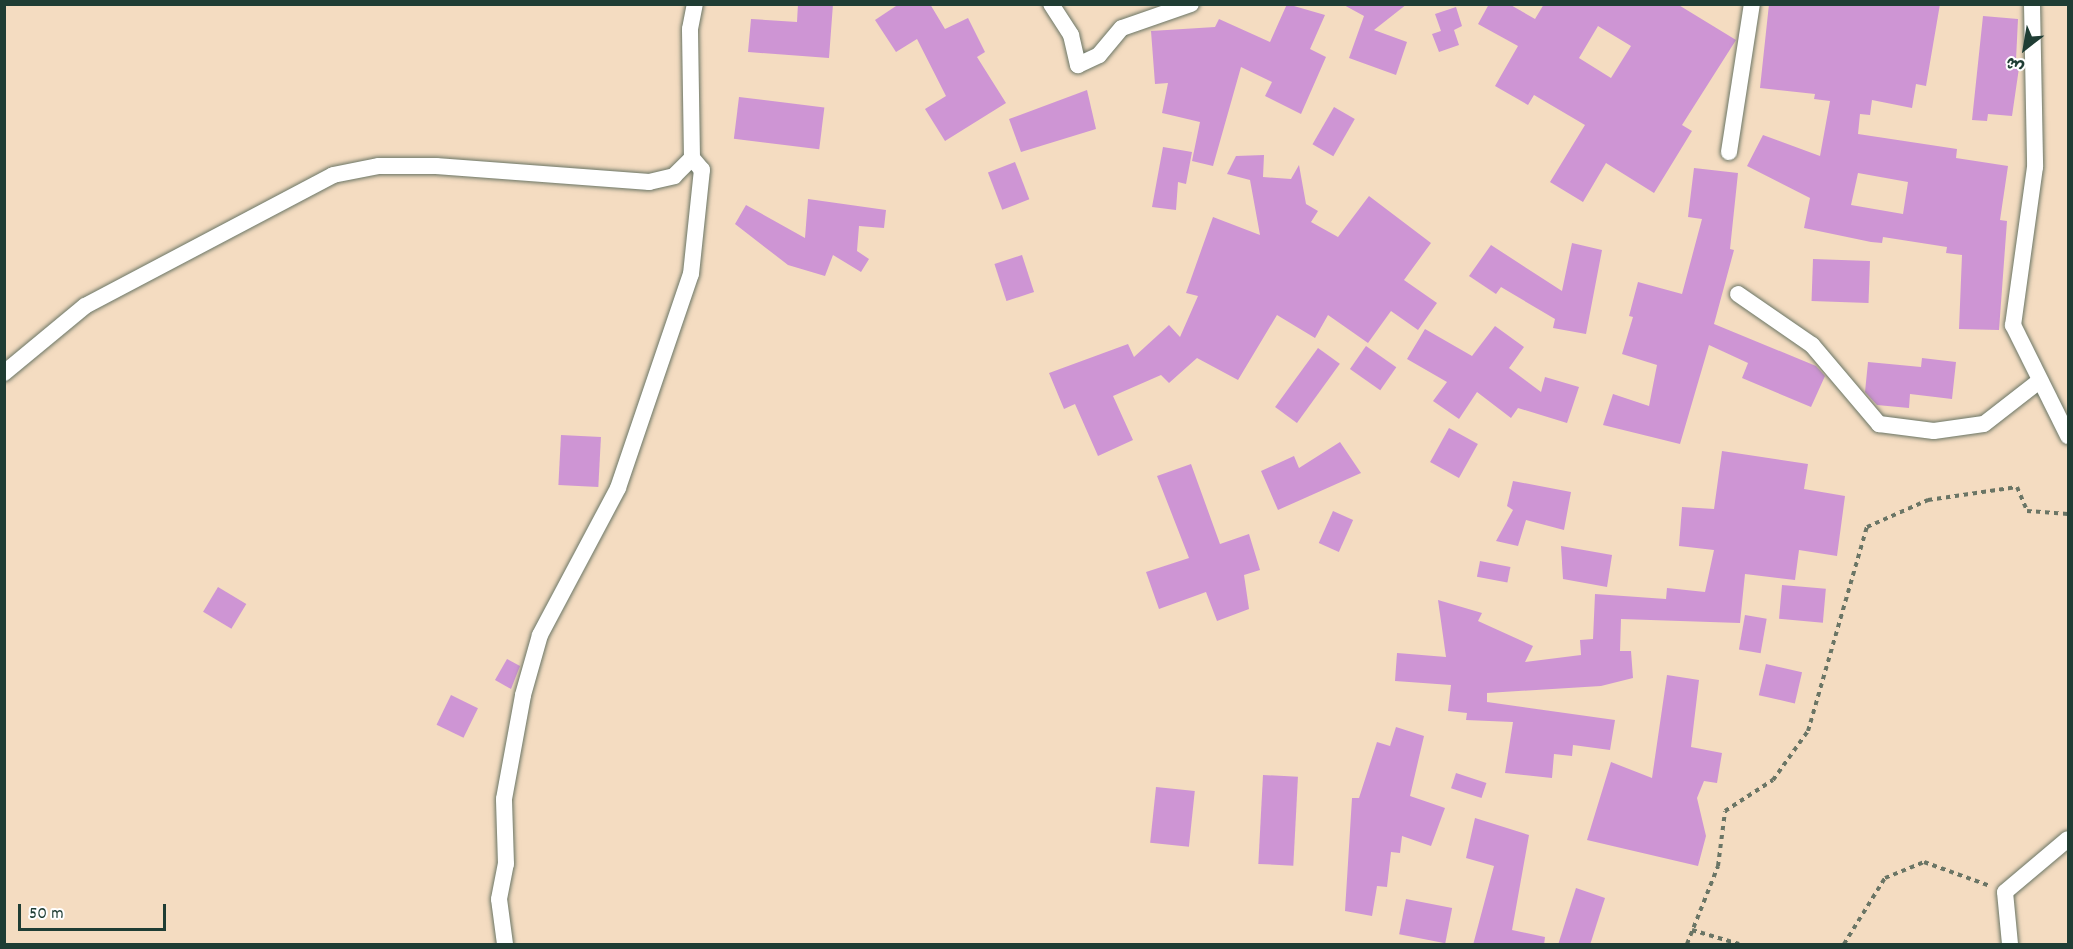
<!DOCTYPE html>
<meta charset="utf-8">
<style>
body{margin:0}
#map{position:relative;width:2073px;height:949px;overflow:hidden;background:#f4dcc1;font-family:Dekko,"Playpen Sans Arabic",sans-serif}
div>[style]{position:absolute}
.building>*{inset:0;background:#ce95d4;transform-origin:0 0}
.path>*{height:4px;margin-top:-2px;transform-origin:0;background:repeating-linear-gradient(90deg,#6a7565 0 4.5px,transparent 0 9px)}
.roads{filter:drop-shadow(0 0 2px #6a7565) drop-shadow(0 0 2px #6a7565)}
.street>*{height:16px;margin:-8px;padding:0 8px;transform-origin:8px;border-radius:8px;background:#fff}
span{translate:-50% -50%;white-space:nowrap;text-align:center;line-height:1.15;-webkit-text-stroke:5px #fff;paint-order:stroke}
.frame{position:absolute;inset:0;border:6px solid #1f3d34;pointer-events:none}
.north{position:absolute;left:1995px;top:18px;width:60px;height:60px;-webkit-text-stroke:4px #fff;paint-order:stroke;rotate:211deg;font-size:16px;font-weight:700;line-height:24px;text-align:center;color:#1f3d34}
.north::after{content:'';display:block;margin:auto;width:21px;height:27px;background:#1f3d34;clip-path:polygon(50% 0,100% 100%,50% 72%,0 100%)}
.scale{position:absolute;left:18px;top:904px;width:148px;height:27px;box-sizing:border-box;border:3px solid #1f3d34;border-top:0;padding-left:8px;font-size:18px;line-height:21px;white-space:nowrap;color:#1f3d34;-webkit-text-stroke:4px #fff;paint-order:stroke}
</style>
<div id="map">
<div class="building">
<i style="clip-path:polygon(798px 4px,833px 4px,829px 58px,748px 52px,751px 19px,797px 22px)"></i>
<i style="clip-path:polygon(899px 4px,930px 4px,945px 29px,968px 18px,985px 52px,977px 57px,1006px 103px,945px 141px,925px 109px,946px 96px,917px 39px,896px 52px,875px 20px)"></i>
<i style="clip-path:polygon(1287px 4px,1325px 15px,1310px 49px,1326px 57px,1301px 114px,1265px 96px,1272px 82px,1241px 67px,1213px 166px,1192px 161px,1200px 122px,1162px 113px,1168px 83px,1155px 84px,1151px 31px,1215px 27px,1219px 19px,1270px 42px)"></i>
<i style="clip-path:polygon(1342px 4px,1407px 4px,1374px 30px,1407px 42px,1396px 75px,1349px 58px,1364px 16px)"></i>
<i style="clip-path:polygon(evenodd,1489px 4px,1509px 4px,1535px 19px,1544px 4px,1677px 4px,1736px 40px,1682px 125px,1692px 131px,1654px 193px,1606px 163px,1583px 202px,1550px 182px,1585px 125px,1534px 95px,1528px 105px,1495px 86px,1518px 46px,1478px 24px,1489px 4px,1598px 26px,1631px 46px,1611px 78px,1579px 58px,1598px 26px)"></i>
<i style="clip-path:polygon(evenodd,1769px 4px,1940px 4px,1926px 86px,1916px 84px,1912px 108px,1872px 100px,1870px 115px,1860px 114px,1858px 134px,1957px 149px,1956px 158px,2008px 166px,2000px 220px,2007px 221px,1999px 330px,1959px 329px,1962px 255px,1946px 253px,1947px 247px,1883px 237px,1882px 243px,1871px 242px,1804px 228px,1810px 198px,1747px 166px,1763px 135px,1820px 156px,1830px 101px,1814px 99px,1815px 94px,1760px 88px,1769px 4px,1858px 173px,1908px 182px,1903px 214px,1851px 205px,1858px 173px)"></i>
<i style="clip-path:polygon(1456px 7px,1462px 26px,1454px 30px,1459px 45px,1439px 52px,1432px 34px,1441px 31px,1435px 14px)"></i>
<i style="clip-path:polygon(1983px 16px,2018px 19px,2016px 60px,2020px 61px,2012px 116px,1988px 114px,1987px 121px,1972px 120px)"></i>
<i style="clip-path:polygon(1087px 90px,1096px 129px,1021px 152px,1009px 119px)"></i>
<i style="left:739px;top:97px;width:86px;height:42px;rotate:7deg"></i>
<i style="left:1334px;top:107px;width:24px;height:43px;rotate:30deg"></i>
<i style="clip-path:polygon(1163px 147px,1192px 152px,1186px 184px,1178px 182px,1176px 210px,1152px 207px)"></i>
<i style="clip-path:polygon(1264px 155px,1263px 177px,1291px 179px,1299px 165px,1306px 204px,1318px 211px,1311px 222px,1338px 237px,1369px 196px,1431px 243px,1404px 280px,1437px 303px,1418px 330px,1391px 311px,1368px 343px,1328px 315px,1315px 338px,1277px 315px,1238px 380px,1197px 358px,1169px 383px,1161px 375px,1113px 396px,1133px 440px,1098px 456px,1075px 404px,1064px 409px,1049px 373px,1128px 344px,1134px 357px,1169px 325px,1180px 337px,1198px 296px,1186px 293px,1213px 217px,1260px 235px,1250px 180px,1227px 174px,1236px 156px)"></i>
<i style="left:1015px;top:162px;width:40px;height:29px;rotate:69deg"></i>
<i style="clip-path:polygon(1694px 168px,1738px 173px,1730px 249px,1734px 250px,1714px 324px,1816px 366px,1825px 376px,1811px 407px,1742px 378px,1748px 363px,1709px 345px,1680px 444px,1603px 425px,1613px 394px,1649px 406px,1657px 365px,1622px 354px,1633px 317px,1629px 316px,1638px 282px,1682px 294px,1702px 219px,1688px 217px)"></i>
<i style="clip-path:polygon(808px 199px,886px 210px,884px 228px,859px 226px,857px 251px,869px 259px,861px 272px,833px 255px,825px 276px,788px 265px,735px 224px,746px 205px,805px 238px)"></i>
<i style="clip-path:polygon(1572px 243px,1602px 250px,1586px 334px,1553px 328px,1555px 319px,1501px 287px,1496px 294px,1469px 276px,1491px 245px,1562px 291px)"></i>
<i style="left:1022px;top:255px;width:39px;height:29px;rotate:72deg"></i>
<i style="left:1813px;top:259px;width:57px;height:42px;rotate:2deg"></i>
<i style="clip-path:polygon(1495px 326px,1524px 347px,1509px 368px,1541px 392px,1545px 377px,1579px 387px,1567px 423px,1518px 408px,1511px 418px,1477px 392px,1459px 419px,1433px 401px,1447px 382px,1407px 359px,1425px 329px,1472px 356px)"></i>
<i style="left:1366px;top:346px;width:37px;height:28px;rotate:35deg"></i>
<i style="left:1318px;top:348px;width:27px;height:73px;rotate:36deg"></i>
<i style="clip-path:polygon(1922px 358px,1956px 362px,1952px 399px,1910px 394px,1909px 408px,1877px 405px,1865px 392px,1868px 362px,1921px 367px)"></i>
<i style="left:1449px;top:428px;width:33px;height:39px;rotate:29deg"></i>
<i style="left:561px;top:435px;width:40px;height:50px;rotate:3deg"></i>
<i style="clip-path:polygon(1340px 442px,1361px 473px,1278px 510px,1261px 471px,1294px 456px,1299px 468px)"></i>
<i style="clip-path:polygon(1722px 451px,1808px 464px,1804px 489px,1845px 496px,1837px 556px,1799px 550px,1795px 580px,1745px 574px,1740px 623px,1621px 619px,1620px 651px,1631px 651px,1633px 678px,1601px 686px,1487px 693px,1487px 702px,1615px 720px,1610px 750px,1573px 745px,1572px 756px,1554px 754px,1552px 778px,1505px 773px,1513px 722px,1466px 720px,1467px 713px,1448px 711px,1451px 685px,1395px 681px,1397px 653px,1446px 657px,1438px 600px,1482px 613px,1478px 621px,1533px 646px,1525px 662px,1581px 655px,1580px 640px,1593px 639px,1595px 594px,1666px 599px,1667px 588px,1705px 592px,1714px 550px,1679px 546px,1682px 507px,1714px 509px)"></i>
<i style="clip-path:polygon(1191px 464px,1220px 544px,1249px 534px,1260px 570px,1244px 575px,1249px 609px,1217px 621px,1206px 592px,1159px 609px,1146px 572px,1189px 558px,1157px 476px)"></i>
<i style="clip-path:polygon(1513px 481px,1571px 492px,1564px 530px,1526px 520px,1518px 546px,1496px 541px,1513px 510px,1507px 506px)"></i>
<i style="left:1333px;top:511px;width:22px;height:35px;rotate:24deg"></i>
<i style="clip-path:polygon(1561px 546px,1612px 555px,1607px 587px,1563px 579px)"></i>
<i style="left:1480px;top:561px;width:31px;height:16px;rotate:11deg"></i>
<i style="left:1782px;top:585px;width:44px;height:34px;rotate:5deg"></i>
<i style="left:218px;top:587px;width:33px;height:29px;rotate:31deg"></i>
<i style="left:1745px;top:615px;width:22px;height:35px;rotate:10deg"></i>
<i style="clip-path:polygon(507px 659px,520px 666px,511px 689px,495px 680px)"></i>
<i style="left:1766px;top:664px;width:37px;height:32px;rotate:13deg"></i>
<i style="clip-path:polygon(1667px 675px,1699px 680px,1691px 747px,1722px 753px,1717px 783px,1704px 781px,1697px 798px,1706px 836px,1698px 866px,1587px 840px,1611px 762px,1652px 778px)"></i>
<i style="left:451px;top:695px;width:30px;height:33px;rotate:26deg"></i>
<i style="clip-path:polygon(1396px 727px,1424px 736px,1410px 796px,1445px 808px,1431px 846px,1402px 836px,1400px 853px,1391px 852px,1387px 887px,1377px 886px,1372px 916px,1345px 911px,1352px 798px,1359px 798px,1377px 742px,1390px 746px)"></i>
<i style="left:1456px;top:773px;width:32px;height:16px;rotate:18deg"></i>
<i style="left:1263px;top:775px;width:35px;height:89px;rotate:3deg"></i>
<i style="left:1156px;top:787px;width:39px;height:56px;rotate:6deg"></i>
<i style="clip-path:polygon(1475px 818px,1529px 835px,1512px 930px,1545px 937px,1544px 945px,1473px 945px,1494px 866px,1466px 858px)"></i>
<i style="clip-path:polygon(1576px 888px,1605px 898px,1590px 945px,1558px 945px)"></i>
<i style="left:1406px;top:899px;width:47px;height:36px;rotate:11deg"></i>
</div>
<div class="path">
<i style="left:1692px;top:930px;width:49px;rotate:16.6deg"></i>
<i style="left:1687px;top:944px;width:84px;rotate:-68.3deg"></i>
<i style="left:1718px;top:866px;width:55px;rotate:-82.7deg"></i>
<i style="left:1725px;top:811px;width:57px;rotate:-32.9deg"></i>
<i style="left:1773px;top:780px;width:60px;rotate:-54.5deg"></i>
<i style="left:1808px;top:731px;width:212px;rotate:-73.9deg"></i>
<i style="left:1867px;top:527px;width:67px;rotate:-23.9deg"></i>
<i style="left:1928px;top:500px;width:90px;rotate:-8.3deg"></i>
<i style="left:2017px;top:487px;width:26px;rotate:67deg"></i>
<i style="left:2027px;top:511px;width:41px;rotate:4.2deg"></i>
<i style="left:1844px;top:944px;width:78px;rotate:-58.2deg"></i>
<i style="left:1885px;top:878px;width:42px;rotate:-22.3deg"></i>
<i style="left:1924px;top:862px;width:70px;rotate:20deg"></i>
</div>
<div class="roads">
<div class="street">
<i style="left:1051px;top:4px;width:37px;rotate:57deg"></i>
<i style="left:1071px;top:35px;width:31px;rotate:77deg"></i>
<i style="left:1078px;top:65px;width:23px;rotate:-25deg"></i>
<i style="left:1099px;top:55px;width:35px;rotate:-50deg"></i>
<i style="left:1122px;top:28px;width:73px;rotate:-19.2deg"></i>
<i style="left:2032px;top:4px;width:163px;rotate:88.9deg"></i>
<i style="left:2035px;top:167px;width:160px;rotate:97.9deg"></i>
<i style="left:2013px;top:325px;width:124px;rotate:63.6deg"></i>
<i style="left:1729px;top:152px;width:150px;rotate:-81.2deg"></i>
<i style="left:1738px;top:294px;width:90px;rotate:34.6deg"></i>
<i style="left:1812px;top:345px;width:104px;rotate:49.7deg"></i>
<i style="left:1879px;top:424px;width:55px;rotate:7.3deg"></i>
<i style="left:1934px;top:431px;width:50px;rotate:-8deg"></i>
<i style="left:1984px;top:424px;width:68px;rotate:-37.9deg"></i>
<i style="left:4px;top:373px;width:105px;rotate:-39.6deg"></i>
<i style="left:85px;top:306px;width:280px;rotate:-27.8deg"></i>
<i style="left:333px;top:175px;width:47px;rotate:-11.1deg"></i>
<i style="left:379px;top:166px;width:57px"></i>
<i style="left:436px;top:166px;width:214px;rotate:4.3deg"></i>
<i style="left:649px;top:182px;width:26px;rotate:-13deg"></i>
<i style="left:674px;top:176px;width:25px;rotate:-45deg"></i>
<i style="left:692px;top:158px;width:129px;rotate:-90.9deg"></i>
<i style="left:690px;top:29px;width:25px;rotate:-79deg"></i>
<i style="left:505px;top:944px;width:45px;rotate:-97.6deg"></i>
<i style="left:499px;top:899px;width:36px;rotate:-79deg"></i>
<i style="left:506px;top:864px;width:65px;rotate:-91.8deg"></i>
<i style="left:504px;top:799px;width:106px;rotate:-79.6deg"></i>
<i style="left:523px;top:695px;width:62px;rotate:-74.2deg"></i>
<i style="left:540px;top:635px;width:166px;rotate:-62deg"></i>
<i style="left:618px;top:488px;width:226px;rotate:-71.2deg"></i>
<i style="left:691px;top:274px;width:105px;rotate:-84deg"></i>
<i style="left:702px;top:170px;width:16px;rotate:-130deg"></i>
<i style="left:2010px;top:944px;width:52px;rotate:-95.5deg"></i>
<i style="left:2005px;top:892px;width:82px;rotate:-40.1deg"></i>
</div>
</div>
<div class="frame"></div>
<div class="north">ش</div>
<div class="scale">50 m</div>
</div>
